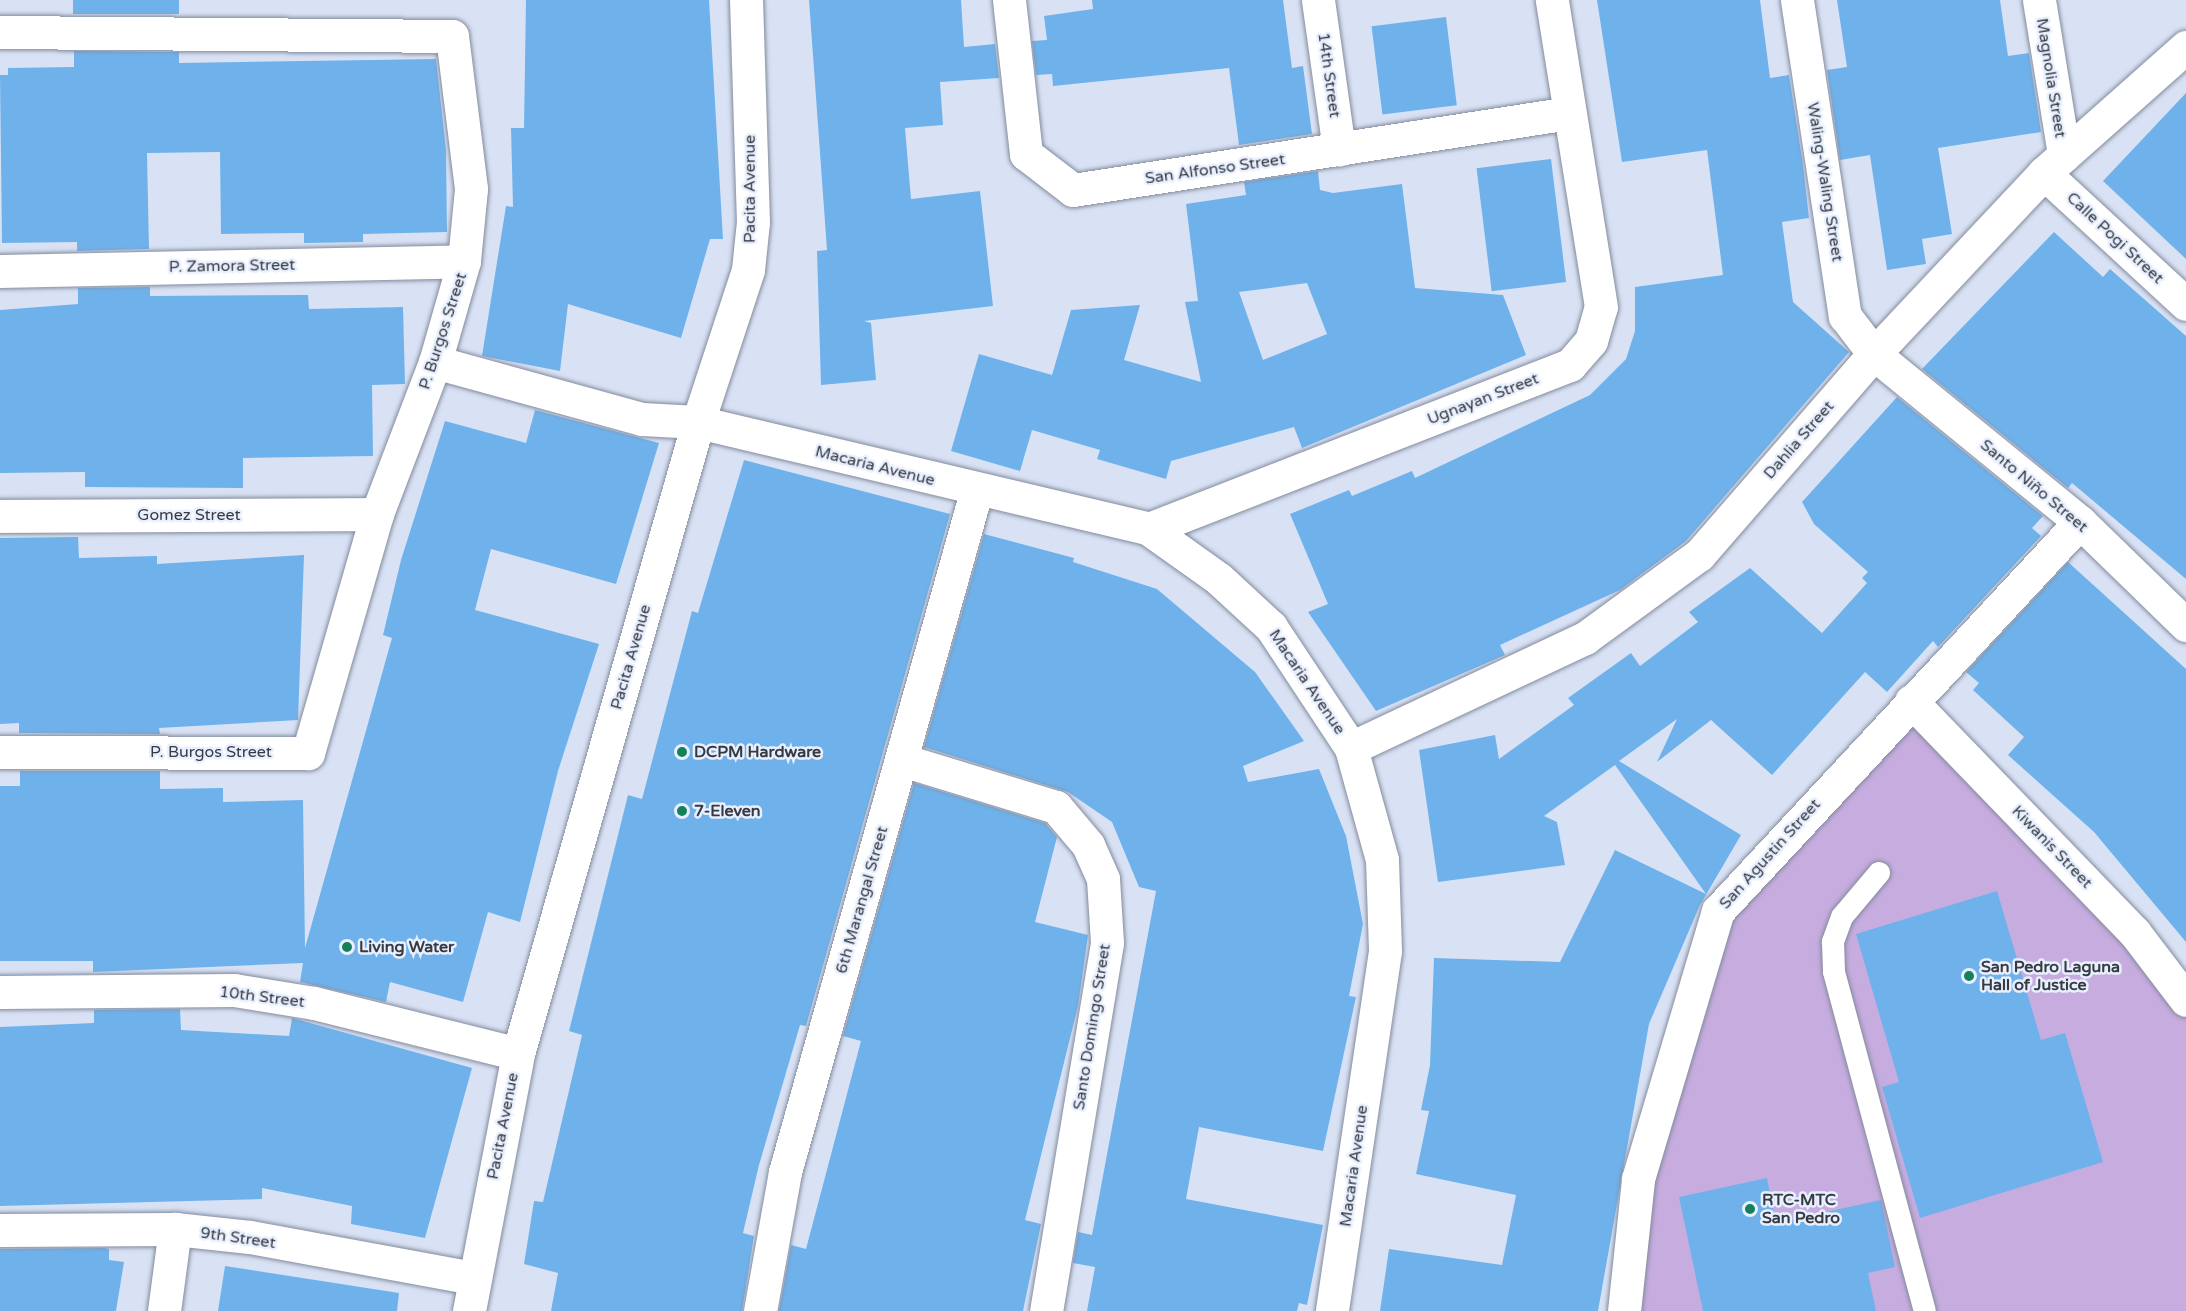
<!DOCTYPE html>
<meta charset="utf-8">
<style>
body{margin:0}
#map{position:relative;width:2186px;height:1311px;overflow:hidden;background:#d9e2f5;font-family:"Varela Round",sans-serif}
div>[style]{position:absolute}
.green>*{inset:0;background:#c7ace0}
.building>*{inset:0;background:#6fb2eb;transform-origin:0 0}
.roads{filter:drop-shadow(0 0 2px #838b9d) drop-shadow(0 0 2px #838b9d)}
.lane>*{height:22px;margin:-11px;padding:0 11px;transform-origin:11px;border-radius:11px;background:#fff}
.street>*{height:33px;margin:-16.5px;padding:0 16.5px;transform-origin:16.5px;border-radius:16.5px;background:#fff}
.secondary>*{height:33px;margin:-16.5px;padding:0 16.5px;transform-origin:16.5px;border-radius:16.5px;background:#fff}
.dots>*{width:16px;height:16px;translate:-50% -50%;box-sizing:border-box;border:3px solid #e8effe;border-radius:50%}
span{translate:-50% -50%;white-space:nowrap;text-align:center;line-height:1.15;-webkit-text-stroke:5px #e8effe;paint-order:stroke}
.street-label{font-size:16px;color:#363a41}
.poi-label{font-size:16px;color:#363a41;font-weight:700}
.left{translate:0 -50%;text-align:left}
</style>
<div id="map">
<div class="green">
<i style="clip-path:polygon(1911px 701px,2186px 1000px,2186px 1311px,1624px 1311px,1718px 911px)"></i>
</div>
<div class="building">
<i style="left:73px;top:0;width:106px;height:14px"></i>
<i style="clip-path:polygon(526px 0,709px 0,723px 239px,710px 239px,681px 338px,568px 304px,560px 371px,482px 356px,506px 206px,513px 207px,511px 128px,524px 128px)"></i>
<i style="clip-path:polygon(809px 0,961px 0,964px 47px,995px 44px,999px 78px,940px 82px,943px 125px,905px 128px,911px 199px,980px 191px,993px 306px,864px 321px,871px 323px,876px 380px,821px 385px,817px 251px,827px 250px)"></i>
<i style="clip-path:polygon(1092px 0,1283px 0,1292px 68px,1303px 66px,1312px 134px,1239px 145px,1229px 68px,1053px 86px,1052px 74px,1036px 75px,1032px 41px,1047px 40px,1044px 16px,1093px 9px)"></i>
<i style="clip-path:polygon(1597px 0,1760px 0,1770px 78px,1789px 75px,1803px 165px,1809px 218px,1782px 222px,1793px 302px,1849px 352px,1686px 541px,1620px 590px,1500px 645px,1505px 655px,1376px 711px,1308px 612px,1328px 604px,1290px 514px,1349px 490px,1352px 496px,1412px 471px,1415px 478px,1590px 395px,1626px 359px,1635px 331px,1635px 287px,1723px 275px,1707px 150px,1622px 162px)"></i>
<i style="clip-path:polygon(1837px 0,2000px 0,2008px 56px,2029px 53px,2041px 132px,1938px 148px,1952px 234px,1922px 239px,1926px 264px,1887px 270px,1870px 155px,1840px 160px,1827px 70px,1847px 67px)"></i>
<i style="left:1446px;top:17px;width:89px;height:75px;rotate:83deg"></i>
<i style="clip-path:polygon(74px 51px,179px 52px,179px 63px,436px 59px,446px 150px,447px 232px,363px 234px,363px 242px,304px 243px,304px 233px,221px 234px,220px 152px,147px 153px,149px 249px,77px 251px,77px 242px,2px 243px,0 75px,8px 75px,8px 68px,74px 67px)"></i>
<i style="clip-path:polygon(2186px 93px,2186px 259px,2103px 181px)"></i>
<i style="left:1551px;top:159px;width:124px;height:75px;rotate:83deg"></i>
<i style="clip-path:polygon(evenodd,1318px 171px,1320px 190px,1333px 193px,1402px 184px,1415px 288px,1503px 295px,1526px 355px,1302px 448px,1294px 427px,1171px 461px,1166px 479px,1097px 459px,1100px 450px,1032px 430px,1020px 471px,951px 451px,979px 354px,1052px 375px,1071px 310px,1140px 305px,1124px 360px,1201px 382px,1185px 302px,1198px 301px,1186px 204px,1246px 195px,1244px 182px,1318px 171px,1307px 283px,1327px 334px,1263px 360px,1239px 292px,1307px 283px)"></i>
<i style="clip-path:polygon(2054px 232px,2103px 277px,2110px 269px,2186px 336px,2186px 579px,2072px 483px,2068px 488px,1922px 369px)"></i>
<i style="clip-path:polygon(150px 287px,150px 296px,308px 295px,309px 309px,403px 307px,405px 384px,372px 385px,373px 456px,243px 458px,243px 488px,85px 487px,85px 472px,0 473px,0 310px,78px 304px,78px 288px)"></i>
<i style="clip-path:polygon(1897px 397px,2043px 516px,2032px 528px,2041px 536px,1938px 647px,1933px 641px,1887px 692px,1865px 672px,1772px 775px,1711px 720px,1657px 762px,1677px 719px,1619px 761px,1741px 835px,1700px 905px,1649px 1024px,1598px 1311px,1380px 1311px,1389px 1249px,1502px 1265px,1516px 1195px,1416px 1174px,1429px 1111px,1421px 1110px,1430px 1065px,1434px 958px,1560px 962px,1615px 850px,1706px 894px,1615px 765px,1544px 816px,1557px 822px,1565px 865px,1438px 882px,1419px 750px,1495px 735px,1499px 759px,1574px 705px,1568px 698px,1631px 653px,1640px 666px,1698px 622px,1689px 612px,1750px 568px,1822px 633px,1867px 583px,1862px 578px,1868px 572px,1814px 524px,1802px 502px)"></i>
<i style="clip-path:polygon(535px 410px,659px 443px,616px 584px,491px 549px,475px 610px,599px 644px,558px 771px,520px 922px,488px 912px,463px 1002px,390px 982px,386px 1002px,300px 982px,303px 963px,93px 972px,93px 961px,0 961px,0 786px,20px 786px,20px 771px,160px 771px,160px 789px,223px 788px,223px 802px,303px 800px,305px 948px,392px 638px,383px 635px,401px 560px,445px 421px,526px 443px)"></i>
<i style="clip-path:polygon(744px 460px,950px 514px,806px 1026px,800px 1025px,759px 1165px,743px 1233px,754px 1236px,742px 1311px,551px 1311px,558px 1273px,524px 1264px,534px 1201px,543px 1202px,582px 1035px,569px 1031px,628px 795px,642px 799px,692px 611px,698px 613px)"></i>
<i style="clip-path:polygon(984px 534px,1074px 558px,1073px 562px,1157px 589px,1255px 672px,1304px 741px,1243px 766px,1248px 782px,1319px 769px,1346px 836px,1363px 924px,1349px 996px,1356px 997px,1323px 1151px,1199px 1127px,1186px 1199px,1323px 1225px,1307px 1305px,1299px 1303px,1297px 1311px,1087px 1311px,1095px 1267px,1073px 1263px,1078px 1232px,1092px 1235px,1156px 891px,1139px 887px,1112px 822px,1068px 792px,924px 747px)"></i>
<i style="clip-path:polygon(78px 537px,79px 558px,157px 556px,157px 564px,304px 555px,298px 720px,159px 728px,160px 734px,19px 733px,19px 723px,0 724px,0 538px)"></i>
<i style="clip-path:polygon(2068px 562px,2186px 669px,2186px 942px,2094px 832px,2008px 755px,2024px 737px,1973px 690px,1979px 683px,1966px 672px)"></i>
<i style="clip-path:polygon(914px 783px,1045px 823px,1057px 837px,1035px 922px,1088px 935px,1078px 1006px,1025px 1220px,1041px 1224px,1023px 1311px,779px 1311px,791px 1245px,806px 1249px,861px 1041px,843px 1036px)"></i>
<i style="clip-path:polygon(1997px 891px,2041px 1040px,2065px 1033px,2103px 1162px,1920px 1218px,1882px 1087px,1899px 1082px,1856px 934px)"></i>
<i style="clip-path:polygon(180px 1009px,181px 1030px,289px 1036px,292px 1018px,472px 1068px,425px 1238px,351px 1224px,352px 1206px,262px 1188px,262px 1199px,0 1206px,0 1027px,94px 1023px,94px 1010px)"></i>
<i style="clip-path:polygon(1767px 1178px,1776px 1223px,1881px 1200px,1895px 1267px,1868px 1273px,1876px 1311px,1703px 1311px,1679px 1197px)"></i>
<i style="clip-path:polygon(104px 1248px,109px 1249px,109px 1260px,124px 1262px,116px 1311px,0 1311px,0 1249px)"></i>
<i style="clip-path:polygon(225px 1266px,399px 1293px,397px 1311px,218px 1311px)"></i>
</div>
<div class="roads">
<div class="lane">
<i style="left:1879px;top:873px;width:57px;rotate:130.1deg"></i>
<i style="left:1842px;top:917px;width:27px;rotate:110deg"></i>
<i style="left:1833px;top:942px;width:30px;rotate:88deg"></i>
<i style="left:1834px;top:972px;width:351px;rotate:75deg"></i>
</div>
<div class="street">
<i style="left:1009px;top:0;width:155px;rotate:83.7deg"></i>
<i style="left:1026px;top:154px;width:59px;rotate:37.5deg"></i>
<i style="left:1073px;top:190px;width:502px;rotate:-8.82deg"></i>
<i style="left:1318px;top:0;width:151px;rotate:82deg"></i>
<i style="left:1797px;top:0;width:320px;rotate:81.4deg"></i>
<i style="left:1845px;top:316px;width:48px;rotate:52.7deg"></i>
<i style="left:1874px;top:354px;width:266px;rotate:39.2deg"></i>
<i style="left:2080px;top:522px;width:148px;rotate:44.2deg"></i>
<i style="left:2039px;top:0;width:157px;rotate:80.8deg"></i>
<i style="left:0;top:32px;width:452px;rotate:0.5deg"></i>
<i style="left:452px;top:36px;width:154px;rotate:82.9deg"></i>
<i style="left:471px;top:189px;width:72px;rotate:95.6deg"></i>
<i style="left:464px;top:261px;width:105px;rotate:106deg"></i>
<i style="left:435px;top:362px;width:163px;rotate:110.9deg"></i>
<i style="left:377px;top:514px;width:249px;rotate:106.1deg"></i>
<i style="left:308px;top:753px;width:308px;rotate:-179.8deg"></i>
<i style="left:2044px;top:173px;width:193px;rotate:42.7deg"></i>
<i style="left:0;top:271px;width:464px;rotate:-1.2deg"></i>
<i style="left:435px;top:362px;width:215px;rotate:15.4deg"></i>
<i style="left:642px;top:419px;width:56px;rotate:3.1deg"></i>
<i style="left:0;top:516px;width:377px;rotate:-0.3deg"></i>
<i style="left:1149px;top:529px;width:452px;rotate:-21.3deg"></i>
<i style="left:1570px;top:365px;width:32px;rotate:-49deg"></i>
<i style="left:1591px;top:341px;width:35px;rotate:-74deg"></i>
<i style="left:1601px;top:307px;width:311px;rotate:-99.1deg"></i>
<i style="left:1911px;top:701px;width:322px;rotate:46deg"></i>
<i style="left:2135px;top:933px;width:84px;rotate:52.7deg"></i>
<i style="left:1351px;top:748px;width:259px;rotate:-25.2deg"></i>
<i style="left:1585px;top:638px;width:141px;rotate:-36.1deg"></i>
<i style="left:1699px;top:555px;width:267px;rotate:-49deg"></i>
<i style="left:1874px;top:354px;width:248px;rotate:-46.8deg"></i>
<i style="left:2044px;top:173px;width:190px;rotate:-41.6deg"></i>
<i style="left:902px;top:760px;width:161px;rotate:17deg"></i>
<i style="left:1056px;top:807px;width:50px;rotate:49.9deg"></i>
<i style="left:1088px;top:845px;width:37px;rotate:66deg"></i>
<i style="left:1103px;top:879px;width:64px;rotate:86.4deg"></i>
<i style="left:1107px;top:943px;width:373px;rotate:99.4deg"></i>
<i style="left:0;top:992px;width:234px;rotate:-0.5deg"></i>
<i style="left:234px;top:990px;width:81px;rotate:9.2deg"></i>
<i style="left:314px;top:1003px;width:210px;rotate:14deg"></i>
<i style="left:0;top:1230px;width:175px;rotate:-0.3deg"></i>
<i style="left:175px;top:1229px;width:75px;rotate:6.1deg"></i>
<i style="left:250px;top:1237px;width:227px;rotate:10.4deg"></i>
<i style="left:164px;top:1311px;width:83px;rotate:-82.4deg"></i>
<i style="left:760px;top:1311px;width:141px;rotate:-79.8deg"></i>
<i style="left:785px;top:1172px;width:706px;rotate:-74.31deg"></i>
<i style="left:1624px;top:1311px;width:133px;rotate:-83.9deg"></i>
<i style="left:1638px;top:1179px;width:280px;rotate:-73.4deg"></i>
<i style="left:1718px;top:911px;width:531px;rotate:-47.06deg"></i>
</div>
<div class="secondary">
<i style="left:698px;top:422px;width:464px;rotate:13.3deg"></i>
<i style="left:1149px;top:529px;width:86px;rotate:35.5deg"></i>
<i style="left:1219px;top:579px;width:71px;rotate:42.7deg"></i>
<i style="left:1271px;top:627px;width:145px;rotate:56.5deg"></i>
<i style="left:1351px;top:748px;width:116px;rotate:74.5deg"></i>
<i style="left:1382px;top:860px;width:91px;rotate:88.1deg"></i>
<i style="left:1385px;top:951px;width:364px;rotate:98.4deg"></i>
<i style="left:469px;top:1311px;width:262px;rotate:-79.2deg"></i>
<i style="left:518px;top:1054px;width:657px;rotate:-74.1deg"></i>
<i style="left:698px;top:422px;width:160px;rotate:-71.8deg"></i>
<i style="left:748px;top:270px;width:48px;rotate:-84.1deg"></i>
<i style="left:753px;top:222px;width:222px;rotate:-91.8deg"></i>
</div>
</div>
<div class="dots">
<i style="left:682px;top:752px;background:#15805b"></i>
<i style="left:682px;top:811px;background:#15805b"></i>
<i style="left:347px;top:947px;background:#15805b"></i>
<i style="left:1969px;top:976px;background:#15805b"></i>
<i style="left:1750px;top:1209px;background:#15805b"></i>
</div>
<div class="street-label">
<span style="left:1329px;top:75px;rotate:82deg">14th Street</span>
<span style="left:2051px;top:78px;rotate:81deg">Magnolia Street</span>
<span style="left:1215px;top:169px;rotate:-8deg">San Alfonso Street</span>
<span style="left:1825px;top:182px;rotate:81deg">Waling-Waling Street</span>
<span style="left:750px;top:189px;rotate:-90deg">Pacita Avenue</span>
<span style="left:2115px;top:238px;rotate:43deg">Calle Pogi Street</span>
<span style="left:232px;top:266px;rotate:-1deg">P. Zamora Street</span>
<span style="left:443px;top:331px;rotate:-72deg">P. Burgos Street</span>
<span style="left:1483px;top:399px;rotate:-21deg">Ugnayan Street</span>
<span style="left:1799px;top:440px;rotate:-49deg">Dahlia Street</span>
<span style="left:875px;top:466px;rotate:14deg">Macaria Avenue</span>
<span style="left:2034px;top:486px;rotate:40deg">Santo Niño Street</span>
<span style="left:189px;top:515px">Gomez Street</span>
<span style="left:631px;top:657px;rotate:-74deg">Pacita Avenue</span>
<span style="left:1307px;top:682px;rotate:56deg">Macaria Avenue</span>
<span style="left:211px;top:752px">P. Burgos Street</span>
<span style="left:2052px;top:847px;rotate:46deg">Kiwanis Street</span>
<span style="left:1770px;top:854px;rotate:-48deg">San Agustin Street</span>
<span style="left:862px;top:900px;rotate:-74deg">6th Marangal Street</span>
<span style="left:262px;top:997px;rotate:7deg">10th Street</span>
<span style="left:1092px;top:1027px;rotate:-81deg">Santo Domingo Street</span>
<span style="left:503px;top:1126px;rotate:-79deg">Pacita Avenue</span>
<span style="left:1354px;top:1166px;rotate:-82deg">Macaria Avenue</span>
<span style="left:238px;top:1238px;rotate:8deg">9th Street</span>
</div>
<div class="poi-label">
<span class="left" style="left:694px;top:752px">DCPM Hardware</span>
<span class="left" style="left:694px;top:811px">7-Eleven</span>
<span class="left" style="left:359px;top:947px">Living Water</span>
<span class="left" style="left:1981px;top:976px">San Pedro Laguna<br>Hall of Justice</span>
<span class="left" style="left:1762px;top:1209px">RTC-MTC<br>San Pedro</span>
</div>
</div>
